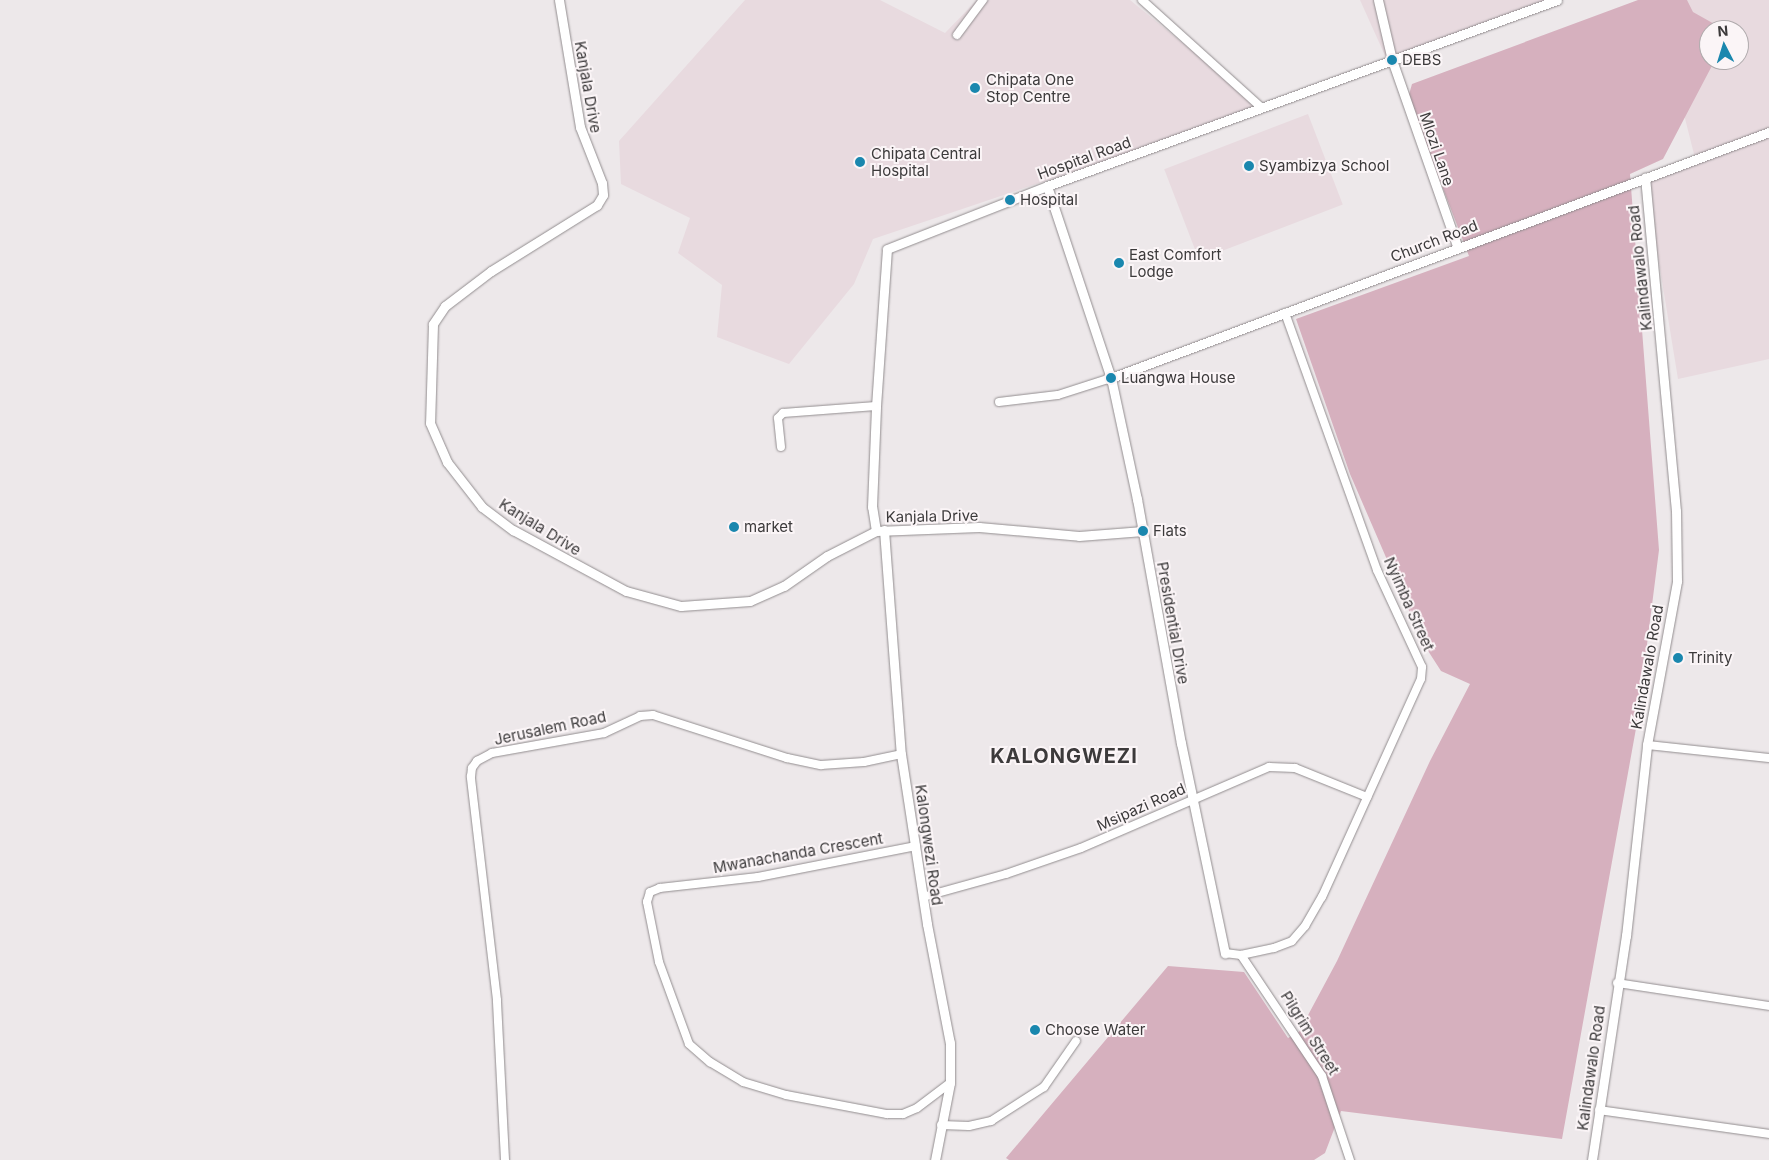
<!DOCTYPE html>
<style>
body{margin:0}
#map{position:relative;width:1769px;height:1160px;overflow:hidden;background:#ede8ea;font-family:Inter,sans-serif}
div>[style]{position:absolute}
.built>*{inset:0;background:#e8dadf;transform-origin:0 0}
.green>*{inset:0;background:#d6b0be}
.roads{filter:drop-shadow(0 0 1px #928d8f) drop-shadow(0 0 1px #928d8f)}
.minor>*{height:8px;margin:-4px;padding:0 4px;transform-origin:4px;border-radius:4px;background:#fff}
.tertiary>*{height:9px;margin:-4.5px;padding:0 4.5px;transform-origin:4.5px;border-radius:4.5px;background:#fff}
.dots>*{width:14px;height:14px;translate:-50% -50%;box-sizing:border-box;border:2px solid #fbf5f7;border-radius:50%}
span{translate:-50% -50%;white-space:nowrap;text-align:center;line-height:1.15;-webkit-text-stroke:4px #fbf5f7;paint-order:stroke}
.poi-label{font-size:15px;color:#3c3a3b}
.left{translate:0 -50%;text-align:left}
.street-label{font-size:15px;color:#3c3a3b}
.district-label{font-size:20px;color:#3c3a3b;font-weight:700;letter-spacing:1px}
.north{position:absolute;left:1699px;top:20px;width:50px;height:50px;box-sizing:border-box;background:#fbf5f7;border:1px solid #afaaac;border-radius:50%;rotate:355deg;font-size:14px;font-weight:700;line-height:20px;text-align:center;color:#3c3a3b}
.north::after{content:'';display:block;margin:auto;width:18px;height:22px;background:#1a87ae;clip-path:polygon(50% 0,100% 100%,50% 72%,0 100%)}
</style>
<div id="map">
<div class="built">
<i style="clip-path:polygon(745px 0,880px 0,945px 33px,977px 0,1130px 0,1262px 108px,873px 239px,854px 284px,789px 364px,717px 337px,722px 285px,678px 253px,690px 218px,621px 184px,619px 141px)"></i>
<i style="clip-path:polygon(1360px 0,1555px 0,1387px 60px)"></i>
<i style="clip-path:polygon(evenodd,1655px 0,1769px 0,1769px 359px,1678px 379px,1645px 177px,1695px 158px,1655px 0,1709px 30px,1739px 30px,1739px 60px,1709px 60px,1709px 30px)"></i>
<i style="left:1308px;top:114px;width:97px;height:154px;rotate:69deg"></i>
</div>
<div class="green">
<i style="clip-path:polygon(1638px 0,1687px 0,1693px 12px,1725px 30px,1709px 30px,1709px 60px,1715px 60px,1663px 159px,1630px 174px,1659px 550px,1637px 723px,1562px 1139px,1341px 1111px,1325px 1153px,1314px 1160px,1009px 1160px,1006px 1158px,1168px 966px,1244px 972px,1288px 1038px,1299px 1032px,1337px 961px,1430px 761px,1470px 684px,1441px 671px,1423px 643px,1350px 474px,1296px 319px,1469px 256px,1408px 98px,1412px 84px)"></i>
</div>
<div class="roads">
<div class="minor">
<i style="left:1142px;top:0;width:161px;rotate:42deg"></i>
<i style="left:957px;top:35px;width:44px;rotate:-53.4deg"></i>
<i style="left:999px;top:402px;width:59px;rotate:-6.8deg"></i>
<i style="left:1058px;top:395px;width:56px;rotate:-17.8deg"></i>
<i style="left:781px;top:447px;width:29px;rotate:-96deg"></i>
<i style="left:778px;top:418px;width:7px;rotate:-45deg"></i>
<i style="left:783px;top:413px;width:93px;rotate:-4.3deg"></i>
<i style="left:1647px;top:745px;width:123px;rotate:6.1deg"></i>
<i style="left:916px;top:846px;width:161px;rotate:168.9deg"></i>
<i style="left:758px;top:877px;width:99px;rotate:173.6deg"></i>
<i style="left:660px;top:888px;width:11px;rotate:158deg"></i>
<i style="left:650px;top:892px;width:10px;rotate:107deg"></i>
<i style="left:647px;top:902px;width:61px;rotate:78.7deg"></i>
<i style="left:659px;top:962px;width:87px;rotate:69.9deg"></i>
<i style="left:689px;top:1044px;width:28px;rotate:41deg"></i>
<i style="left:710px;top:1062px;width:39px;rotate:31deg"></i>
<i style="left:743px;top:1082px;width:45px;rotate:16.8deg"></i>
<i style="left:786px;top:1095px;width:103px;rotate:10.7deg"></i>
<i style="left:887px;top:1114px;width:16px"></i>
<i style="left:903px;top:1114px;width:15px;rotate:-23deg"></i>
<i style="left:917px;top:1108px;width:41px;rotate:-37.1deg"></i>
<i style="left:923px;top:897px;width:86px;rotate:-15.5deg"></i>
<i style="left:1006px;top:874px;width:79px;rotate:-19.1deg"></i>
<i style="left:1081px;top:848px;width:205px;rotate:-23.3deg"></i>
<i style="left:1269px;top:767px;width:26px;rotate:2deg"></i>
<i style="left:1295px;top:768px;width:78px;rotate:21.9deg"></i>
<i style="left:1225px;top:953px;width:16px;rotate:7deg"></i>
<i style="left:1241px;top:955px;width:34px;rotate:-12deg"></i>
<i style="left:1274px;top:948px;width:19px;rotate:-21deg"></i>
<i style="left:1292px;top:941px;width:20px;rotate:-49deg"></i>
<i style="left:1305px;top:926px;width:34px;rotate:-60deg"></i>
<i style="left:1322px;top:897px;width:239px;rotate:-65.6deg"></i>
<i style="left:1421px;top:679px;width:12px;rotate:-85deg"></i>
<i style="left:1422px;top:667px;width:107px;rotate:-114.9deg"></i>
<i style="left:1377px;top:570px;width:273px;rotate:-109.7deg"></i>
<i style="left:1241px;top:955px;width:146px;rotate:56.2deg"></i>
<i style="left:1322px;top:1076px;width:89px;rotate:71.6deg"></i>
<i style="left:1617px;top:983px;width:154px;rotate:8.6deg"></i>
<i style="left:1599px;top:1110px;width:172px;rotate:8deg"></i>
<i style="left:941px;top:1125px;width:28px;rotate:2deg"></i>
<i style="left:969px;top:1126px;width:23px;rotate:-13deg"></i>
<i style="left:991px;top:1121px;width:63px;rotate:-32.7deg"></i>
<i style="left:1044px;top:1087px;width:56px;rotate:-55.2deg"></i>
<i style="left:505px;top:1160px;width:160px;rotate:-92.9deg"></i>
<i style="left:497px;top:1000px;width:225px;rotate:-96.7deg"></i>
<i style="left:471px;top:777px;width:9px;rotate:-84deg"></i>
<i style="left:472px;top:768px;width:9px;rotate:-54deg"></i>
<i style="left:477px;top:761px;width:17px;rotate:-28deg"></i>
<i style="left:492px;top:753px;width:114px;rotate:-10.1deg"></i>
<i style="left:604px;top:733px;width:40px;rotate:-25deg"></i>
<i style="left:640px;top:716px;width:13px;rotate:-4deg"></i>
<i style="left:653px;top:715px;width:141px;rotate:17.8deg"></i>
<i style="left:787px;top:758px;width:35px;rotate:12deg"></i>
<i style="left:821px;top:765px;width:43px;rotate:-4deg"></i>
<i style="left:864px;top:762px;width:38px;rotate:-12deg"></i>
</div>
<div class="tertiary">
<i style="left:559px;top:0;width:129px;rotate:80.6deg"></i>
<i style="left:580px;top:127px;width:60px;rotate:68.6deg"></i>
<i style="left:602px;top:183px;width:12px;rotate:85deg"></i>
<i style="left:603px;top:195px;width:12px;rotate:121deg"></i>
<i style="left:597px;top:205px;width:125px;rotate:148.1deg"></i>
<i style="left:491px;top:271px;width:58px;rotate:142.7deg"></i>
<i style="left:445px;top:306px;width:22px;rotate:124deg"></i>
<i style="left:433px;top:324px;width:99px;rotate:91.7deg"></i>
<i style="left:430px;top:423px;width:43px;rotate:66.4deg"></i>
<i style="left:447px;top:462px;width:57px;rotate:52.1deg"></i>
<i style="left:482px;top:507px;width:39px;rotate:37deg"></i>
<i style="left:513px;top:530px;width:128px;rotate:28.4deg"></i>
<i style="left:626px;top:591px;width:57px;rotate:15.3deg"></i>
<i style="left:681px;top:606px;width:69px;rotate:-4.1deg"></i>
<i style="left:750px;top:601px;width:37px;rotate:-24deg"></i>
<i style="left:784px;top:586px;width:52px;rotate:-34.9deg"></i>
<i style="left:827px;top:556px;width:55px;rotate:-27deg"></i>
<i style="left:876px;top:531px;width:103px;rotate:-2.2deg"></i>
<i style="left:979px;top:527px;width:100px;rotate:5.1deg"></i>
<i style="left:1079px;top:536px;width:64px;rotate:-4.5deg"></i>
<i style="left:1378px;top:0;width:62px;rotate:76.9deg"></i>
<i style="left:1392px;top:60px;width:197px;rotate:70.7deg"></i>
<i style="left:1047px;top:186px;width:202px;rotate:71.6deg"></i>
<i style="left:1111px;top:378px;width:124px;rotate:77.9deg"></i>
<i style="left:1137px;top:499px;width:248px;rotate:79.8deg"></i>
<i style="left:1181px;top:743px;width:215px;rotate:78.2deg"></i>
<i style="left:1111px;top:378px;width:702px;rotate:-20.5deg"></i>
<i style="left:884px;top:530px;width:225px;rotate:85.7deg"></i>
<i style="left:901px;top:754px;width:172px;rotate:81.3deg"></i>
<i style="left:927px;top:924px;width:121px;rotate:79.1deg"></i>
<i style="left:950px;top:1043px;width:40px;rotate:90deg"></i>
<i style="left:950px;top:1083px;width:78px;rotate:101deg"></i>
<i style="left:876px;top:531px;width:24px;rotate:-99deg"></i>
<i style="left:872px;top:507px;width:101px;rotate:-87.7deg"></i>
<i style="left:876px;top:406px;width:157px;rotate:-86deg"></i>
<i style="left:887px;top:249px;width:172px;rotate:-21.5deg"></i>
<i style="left:1047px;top:186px;width:543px;rotate:-20.04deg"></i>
<i style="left:1592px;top:1160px;width:227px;rotate:-81.4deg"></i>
<i style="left:1626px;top:936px;width:192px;rotate:-83.7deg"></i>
<i style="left:1647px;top:745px;width:167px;rotate:-79.6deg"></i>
<i style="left:1677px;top:581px;width:70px;rotate:-90.8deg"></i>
<i style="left:1676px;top:511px;width:335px;rotate:-95.3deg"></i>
</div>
</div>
<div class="dots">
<i style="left:1392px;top:60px;background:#1a87ae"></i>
<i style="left:975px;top:88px;background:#1a87ae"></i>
<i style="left:860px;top:162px;background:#1a87ae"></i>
<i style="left:1249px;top:166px;background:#1a87ae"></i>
<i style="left:1010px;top:200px;background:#1a87ae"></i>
<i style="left:1119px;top:263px;background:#1a87ae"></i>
<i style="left:1111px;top:378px;background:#1a87ae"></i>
<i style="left:734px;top:527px;background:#1a87ae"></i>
<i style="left:1143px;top:531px;background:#1a87ae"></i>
<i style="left:1678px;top:658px;background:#1a87ae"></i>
<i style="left:1035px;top:1030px;background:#1a87ae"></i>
</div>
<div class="poi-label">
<span class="left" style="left:1402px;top:60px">DEBS</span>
<span class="left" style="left:986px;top:88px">Chipata One<br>Stop Centre</span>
<span class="left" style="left:871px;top:162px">Chipata Central<br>Hospital</span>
<span class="left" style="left:1259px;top:166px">Syambizya School</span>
<span class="left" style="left:1020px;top:200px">Hospital</span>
<span class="left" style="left:1129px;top:263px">East Comfort<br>Lodge</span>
<span class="left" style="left:1121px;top:378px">Luangwa House</span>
<span class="left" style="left:744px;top:527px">market</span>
<span class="left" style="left:1153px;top:531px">Flats</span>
<span class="left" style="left:1688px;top:658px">Trinity</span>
<span class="left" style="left:1045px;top:1030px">Choose Water</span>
</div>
<div class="street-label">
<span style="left:588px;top:87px;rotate:80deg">Kanjala Drive</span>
<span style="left:1437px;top:149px;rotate:71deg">Mlozi Lane</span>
<span style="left:1084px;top:158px;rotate:-20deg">Hospital Road</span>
<span style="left:1434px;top:241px;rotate:-21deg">Church Road</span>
<span style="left:1640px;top:268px;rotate:-96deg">Kalindawalo Road</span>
<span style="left:932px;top:516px;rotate:-1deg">Kanjala Drive</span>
<span style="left:540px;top:527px;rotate:32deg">Kanjala Drive</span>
<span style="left:1409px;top:604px;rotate:66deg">Nyimba Street</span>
<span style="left:1173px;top:623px;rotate:80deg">Presidential Drive</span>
<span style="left:1647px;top:667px;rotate:-80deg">Kalindawalo Road</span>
<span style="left:550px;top:728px;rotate:-12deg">Jerusalem Road</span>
<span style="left:1141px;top:807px;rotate:-24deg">Msipazi Road</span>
<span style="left:929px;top:845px;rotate:82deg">Kalongwezi Road</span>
<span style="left:798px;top:853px;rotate:-10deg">Mwanachanda Crescent</span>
<span style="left:1310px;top:1033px;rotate:58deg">Pilgrim Street</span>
<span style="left:1591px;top:1068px;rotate:-82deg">Kalindawalo Road</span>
</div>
<div class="district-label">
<span style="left:1064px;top:756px">KALONGWEZI</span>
</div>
<div class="north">N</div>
</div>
